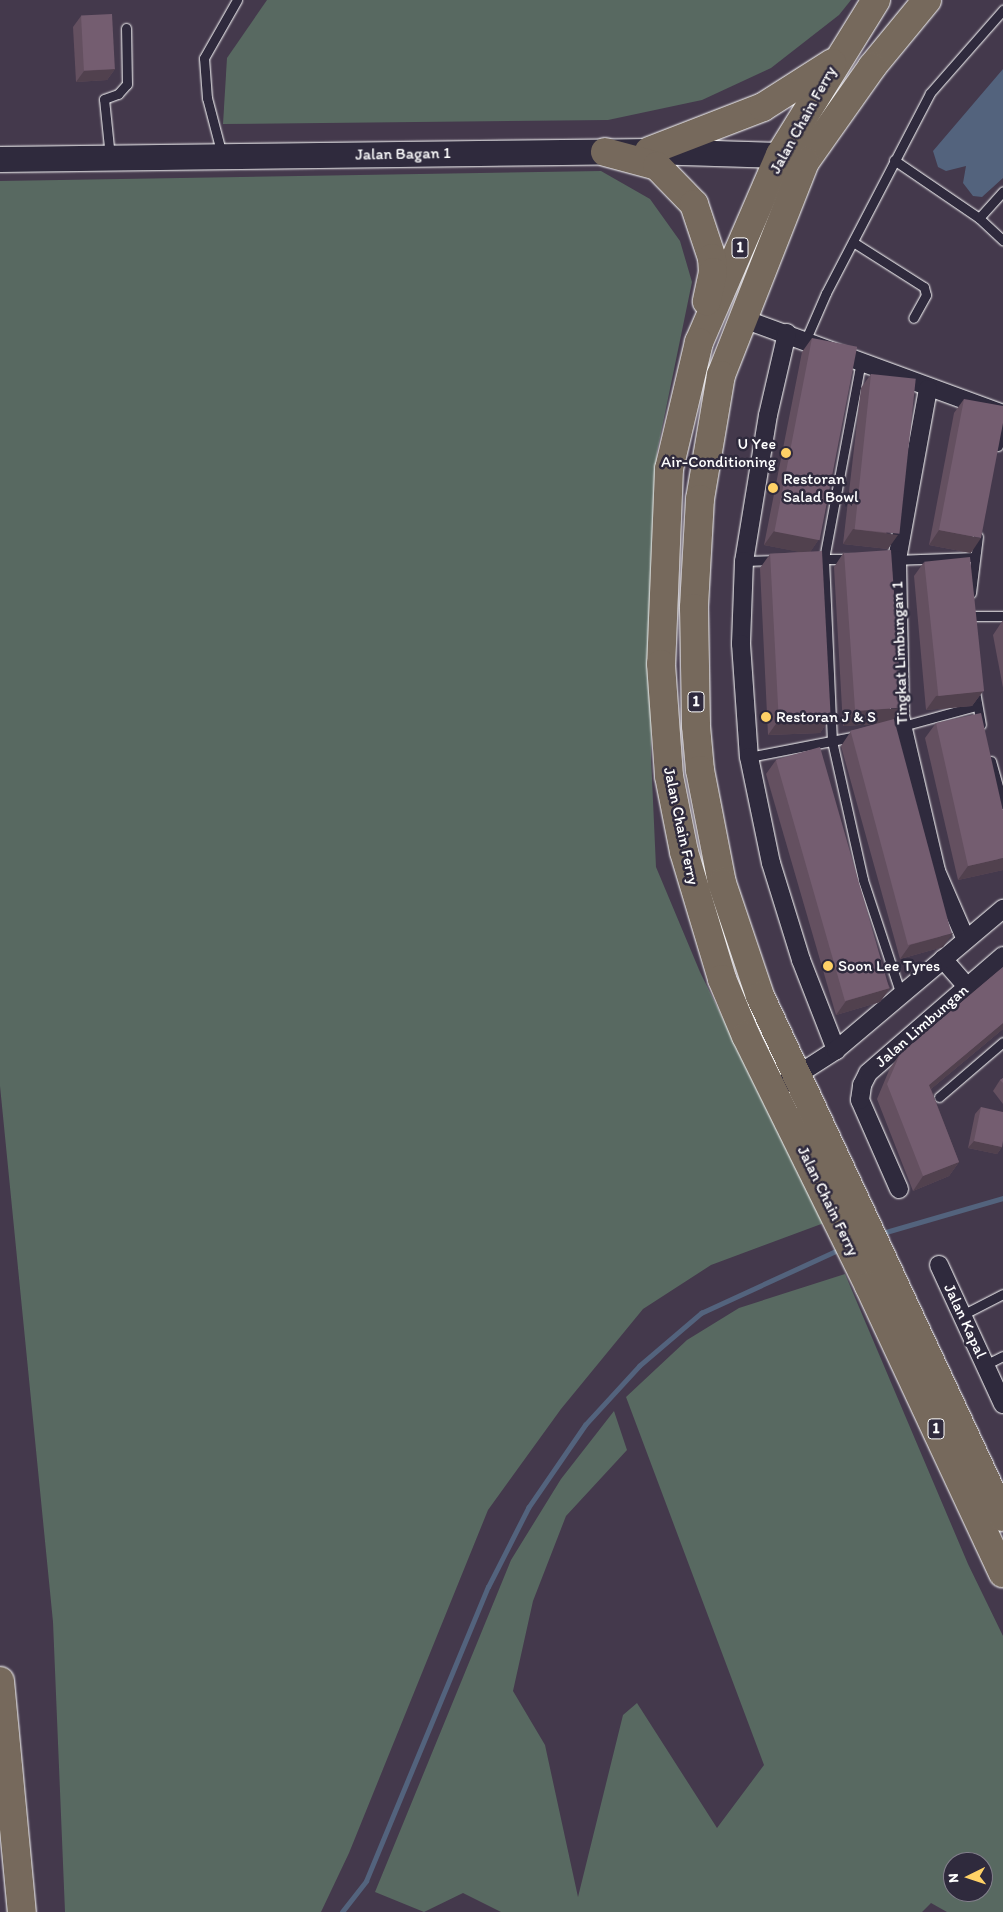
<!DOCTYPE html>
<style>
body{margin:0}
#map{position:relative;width:1003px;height:1912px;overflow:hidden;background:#44394c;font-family:Itim,sans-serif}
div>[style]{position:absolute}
.green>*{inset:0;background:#586961}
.water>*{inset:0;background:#53637d}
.stream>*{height:4.5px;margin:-2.25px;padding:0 2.25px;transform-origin:2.25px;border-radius:2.25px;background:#53637d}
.roads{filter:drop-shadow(0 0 1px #fff) drop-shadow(0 0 1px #fff)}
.lane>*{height:9px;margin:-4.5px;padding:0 4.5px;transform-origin:4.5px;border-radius:4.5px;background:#2f2a3d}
.street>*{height:18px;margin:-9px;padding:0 9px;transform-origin:9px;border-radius:9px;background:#2f2a3d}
.secondary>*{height:25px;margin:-12.5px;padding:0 12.5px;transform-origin:12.5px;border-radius:12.5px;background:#2f2a3d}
.highway>*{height:28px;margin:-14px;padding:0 14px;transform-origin:14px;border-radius:14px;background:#76695c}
.wall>*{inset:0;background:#645060}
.shaded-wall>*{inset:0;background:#51414e}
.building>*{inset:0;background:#745d70;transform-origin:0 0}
.dots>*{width:14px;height:14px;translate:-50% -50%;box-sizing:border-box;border:2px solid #2f2a3d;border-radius:50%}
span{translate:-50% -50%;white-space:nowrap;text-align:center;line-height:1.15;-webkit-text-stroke:5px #2f2a3d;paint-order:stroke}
.shield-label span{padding:1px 4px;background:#2f2a3d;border:1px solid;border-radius:4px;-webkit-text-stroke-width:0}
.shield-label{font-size:15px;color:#fff;font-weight:700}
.street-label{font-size:16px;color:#fff}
.poi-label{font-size:16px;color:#fff}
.right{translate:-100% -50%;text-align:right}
.left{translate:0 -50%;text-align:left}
.north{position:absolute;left:943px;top:1852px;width:50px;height:50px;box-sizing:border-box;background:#2f2a3d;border:1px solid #827f8b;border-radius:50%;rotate:266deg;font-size:14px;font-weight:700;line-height:20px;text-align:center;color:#fff}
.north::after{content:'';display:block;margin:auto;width:18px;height:22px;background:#ffd166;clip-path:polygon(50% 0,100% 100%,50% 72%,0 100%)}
</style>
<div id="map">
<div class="green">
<i style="clip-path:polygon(267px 0,851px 0,839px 15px,771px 68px,702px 100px,608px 120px,223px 124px,227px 58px)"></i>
<i style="clip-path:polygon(601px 171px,650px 199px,680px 241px,692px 282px,657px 452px,651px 757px,656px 867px,700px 972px,824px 1223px,711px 1265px,643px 1309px,561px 1409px,488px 1510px,349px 1853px,321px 1912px,65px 1912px,53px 1622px,0 1086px,0 181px)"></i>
<i style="clip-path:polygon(evenodd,845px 1274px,968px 1564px,1003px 1636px,1003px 1912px,947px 1912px,931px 1903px,922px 1912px,501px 1912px,463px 1893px,424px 1912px,375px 1892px,511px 1560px,561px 1479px,614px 1411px,627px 1450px,566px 1516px,533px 1601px,513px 1691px,545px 1745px,578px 1897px,623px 1715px,637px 1703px,717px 1828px,764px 1765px,626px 1397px,687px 1340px,739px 1308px,845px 1274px,953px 1862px,983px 1862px,983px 1892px,953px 1892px,953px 1862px)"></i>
</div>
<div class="water">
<i style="clip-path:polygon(1003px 69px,1003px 178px,982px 197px,973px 196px,963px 183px,966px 166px,946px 171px,938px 167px,933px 151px)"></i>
</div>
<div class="stream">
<i style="left:879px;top:1234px;width:129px;rotate:-16.2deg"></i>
<i style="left:342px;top:1912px;width:39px;rotate:-52deg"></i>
<i style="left:366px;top:1881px;width:318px;rotate:-67.5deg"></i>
<i style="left:488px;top:1587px;width:89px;rotate:-63.1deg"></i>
<i style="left:528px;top:1508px;width:101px;rotate:-55.5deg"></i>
<i style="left:585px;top:1425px;width:80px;rotate:-47.5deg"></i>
<i style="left:639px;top:1366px;width:82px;rotate:-40.5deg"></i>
<i style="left:701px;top:1313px;width:155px;rotate:-24.7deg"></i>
</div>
<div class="roads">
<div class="lane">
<i style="left:222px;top:155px;width:59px;rotate:-104.7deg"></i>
<i style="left:207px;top:98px;width:40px;rotate:-94.3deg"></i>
<i style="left:204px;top:58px;width:67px;rotate:-60.4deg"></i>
<i style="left:110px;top:157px;width:58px;rotate:-95.9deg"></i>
<i style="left:104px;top:99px;width:15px;rotate:-20deg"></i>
<i style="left:118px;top:94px;width:13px;rotate:-48deg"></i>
<i style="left:127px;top:84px;width:56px;rotate:-91deg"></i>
<i style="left:894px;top:160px;width:103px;rotate:34.3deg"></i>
<i style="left:979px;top:218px;width:33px;rotate:43deg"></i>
<i style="left:979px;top:218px;width:36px;rotate:-48deg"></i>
<i style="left:853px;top:242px;width:84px;rotate:32.4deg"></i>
<i style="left:924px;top:287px;width:8px;rotate:76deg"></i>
<i style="left:926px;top:295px;width:26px;rotate:119deg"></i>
<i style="left:806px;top:339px;width:50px;rotate:-66.5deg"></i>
<i style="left:826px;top:293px;width:225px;rotate:-62.5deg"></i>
<i style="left:930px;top:93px;width:111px;rotate:-48.7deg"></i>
<i style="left:861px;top:361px;width:201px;rotate:100.6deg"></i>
<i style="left:824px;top:559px;width:182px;rotate:87.5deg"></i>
<i style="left:832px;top:741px;width:142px;rotate:77.4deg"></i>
<i style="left:863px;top:880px;width:121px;rotate:71.7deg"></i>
<i style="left:998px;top:446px;width:22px;rotate:-77deg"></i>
<i style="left:819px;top:559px;width:32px"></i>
<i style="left:894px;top:560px;width:80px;rotate:-2.1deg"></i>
<i style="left:744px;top:561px;width:32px;rotate:-2deg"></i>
<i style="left:971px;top:593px;width:57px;rotate:-83deg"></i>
<i style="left:970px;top:616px;width:33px"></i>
<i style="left:975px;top:691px;width:34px;rotate:80deg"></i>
<i style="left:899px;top:727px;width:80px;rotate:-15.3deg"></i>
<i style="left:749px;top:757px;width:110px;rotate:-11deg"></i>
<i style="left:991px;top:761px;width:45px;rotate:74.4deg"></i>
<i style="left:939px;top:1097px;width:84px;rotate:-40.7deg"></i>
<i style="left:962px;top:1315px;width:46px;rotate:-27.1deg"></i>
<i style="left:985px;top:1365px;width:20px;rotate:-27deg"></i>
</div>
<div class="street">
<i style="left:741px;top:318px;width:279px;rotate:20.1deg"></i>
<i style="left:787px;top:333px;width:84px;rotate:103deg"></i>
<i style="left:768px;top:415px;width:148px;rotate:99.3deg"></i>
<i style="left:744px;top:561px;width:83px;rotate:92.1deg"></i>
<i style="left:741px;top:644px;width:113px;rotate:86deg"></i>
<i style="left:749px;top:757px;width:108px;rotate:78.3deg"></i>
<i style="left:771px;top:863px;width:102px;rotate:72.8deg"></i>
<i style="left:801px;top:960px;width:97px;rotate:68.7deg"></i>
<i style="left:928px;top:389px;width:174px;rotate:100.3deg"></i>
<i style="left:897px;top:560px;width:156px;rotate:88.9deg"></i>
<i style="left:900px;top:716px;width:159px;rotate:76.9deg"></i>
<i style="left:936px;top:871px;width:75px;rotate:66.5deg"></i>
<i style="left:943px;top:959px;width:37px;rotate:49deg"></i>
<i style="left:774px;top:1090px;width:74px;rotate:-32.8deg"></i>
<i style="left:836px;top:1050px;width:219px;rotate:-40.2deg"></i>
<i style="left:899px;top:1189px;width:97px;rotate:-113.7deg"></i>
<i style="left:860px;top:1100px;width:15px;rotate:-82deg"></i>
<i style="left:862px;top:1085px;width:13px;rotate:-63deg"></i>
<i style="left:868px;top:1073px;width:179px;rotate:-40.9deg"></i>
<i style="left:939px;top:1265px;width:153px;rotate:65.3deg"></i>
</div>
<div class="secondary">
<i style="left:0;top:159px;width:649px;rotate:-0.71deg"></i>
<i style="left:649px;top:151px;width:131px;rotate:1.7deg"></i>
<i style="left:780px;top:155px;width:20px;rotate:15deg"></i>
</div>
<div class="highway">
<i style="left:876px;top:0;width:182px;rotate:121.8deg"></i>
<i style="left:780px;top:155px;width:204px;rotate:113.4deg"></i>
<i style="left:699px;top:342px;width:130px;rotate:103.3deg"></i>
<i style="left:669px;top:469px;width:195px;rotate:92.3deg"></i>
<i style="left:661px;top:664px;width:112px;rotate:85.9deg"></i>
<i style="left:669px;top:776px;width:77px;rotate:78.8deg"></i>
<i style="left:684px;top:852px;width:133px;rotate:73.3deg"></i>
<i style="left:722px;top:979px;width:62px;rotate:67.2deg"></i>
<i style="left:746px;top:1036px;width:279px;rotate:63.8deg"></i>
<i style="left:869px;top:1286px;width:317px;rotate:65deg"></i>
<i style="left:927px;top:0;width:87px;rotate:129.4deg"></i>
<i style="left:872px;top:67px;width:116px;rotate:125.2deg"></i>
<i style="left:805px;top:162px;width:229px;rotate:111.5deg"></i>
<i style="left:721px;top:375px;width:126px;rotate:99.6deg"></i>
<i style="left:700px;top:499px;width:109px;rotate:93.2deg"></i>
<i style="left:694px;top:608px;width:118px;rotate:89deg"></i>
<i style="left:696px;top:726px;width:44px;rotate:84.8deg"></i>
<i style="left:700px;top:770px;width:115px;rotate:79deg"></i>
<i style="left:722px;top:883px;width:119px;rotate:71.4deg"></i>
<i style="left:760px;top:996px;width:575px;rotate:65deg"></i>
<i style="left:649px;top:151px;width:122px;rotate:-21.1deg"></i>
<i style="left:763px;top:107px;width:82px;rotate:-32.5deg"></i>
<i style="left:605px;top:152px;width:54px;rotate:15.1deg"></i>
<i style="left:657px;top:166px;width:53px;rotate:45.8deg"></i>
<i style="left:694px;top:204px;width:57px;rotate:71.6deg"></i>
<i style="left:712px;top:258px;width:14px;rotate:86deg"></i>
<i style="left:713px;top:272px;width:30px;rotate:102deg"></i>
<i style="left:0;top:1681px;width:232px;rotate:84.6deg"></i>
</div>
</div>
<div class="wall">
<i style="clip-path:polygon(81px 16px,115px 69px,107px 80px,76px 82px,73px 27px)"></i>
<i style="clip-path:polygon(812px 338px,819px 539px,810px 552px,830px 718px,820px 733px,768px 735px,760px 568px,770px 554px,801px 552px,764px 545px,802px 352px)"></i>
<i style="clip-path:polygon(871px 374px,888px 549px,843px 544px,861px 388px)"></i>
<i style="clip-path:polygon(964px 399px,971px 553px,929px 545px,954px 413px)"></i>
<i style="clip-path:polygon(844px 552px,893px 719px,943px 947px,900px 959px,841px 746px,851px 731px,877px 724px,843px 726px,834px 567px)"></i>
<i style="clip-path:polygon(924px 562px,983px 691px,972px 706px,926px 710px,914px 576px)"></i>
<i style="clip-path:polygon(1003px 620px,1003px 688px,993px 635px)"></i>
<i style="clip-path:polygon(936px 723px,1003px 870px,958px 880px,925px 738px)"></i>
<i style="clip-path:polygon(776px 760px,890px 988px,880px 1002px,836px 1015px,766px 774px)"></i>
<i style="clip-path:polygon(1003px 967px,1003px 1029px,931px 1089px,959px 1162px,949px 1176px,913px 1191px,877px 1099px,890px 1068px,900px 1054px)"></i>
<i style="clip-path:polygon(1003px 1078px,1003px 1104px,993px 1091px,1000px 1080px)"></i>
<i style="clip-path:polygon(981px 1107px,1002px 1147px,997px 1154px,968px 1148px,975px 1114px)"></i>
</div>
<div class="shaded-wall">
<i style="clip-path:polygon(115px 69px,107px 80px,76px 82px,84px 71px)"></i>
<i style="clip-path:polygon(853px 529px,898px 535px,888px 549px,843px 544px)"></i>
<i style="clip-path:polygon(939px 530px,981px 538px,971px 553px,929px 545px)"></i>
<i style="clip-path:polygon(774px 531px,819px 539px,809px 554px,764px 545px)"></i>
<i style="clip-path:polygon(983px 691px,972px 706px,926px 710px,936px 696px)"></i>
<i style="clip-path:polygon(901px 708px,891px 723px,843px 726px,854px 711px)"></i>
<i style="clip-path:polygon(830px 718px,820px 733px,768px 735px,778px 721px)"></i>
<i style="clip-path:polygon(1003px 858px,1003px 870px,958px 880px,968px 866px)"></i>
<i style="clip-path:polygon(953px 933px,943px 947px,900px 959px,910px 945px)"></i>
<i style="clip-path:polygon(890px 988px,880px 1002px,836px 1015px,846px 1001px)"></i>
<i style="clip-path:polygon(1003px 1023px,1003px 1029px,919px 1099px,929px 1085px)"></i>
<i style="clip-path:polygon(974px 1141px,1002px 1147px,997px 1154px,968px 1148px)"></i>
<i style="clip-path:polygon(959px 1162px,949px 1176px,913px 1191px,923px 1176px)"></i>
</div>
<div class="building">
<i style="left:112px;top:14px;width:55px;height:31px;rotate:87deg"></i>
<i style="left:812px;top:338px;width:46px;height:197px;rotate:11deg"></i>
<i style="left:871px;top:374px;width:45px;height:156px;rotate:6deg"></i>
<i style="clip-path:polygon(964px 399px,1003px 406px,1003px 423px,981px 538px,939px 530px)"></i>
<i style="left:891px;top:550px;width:158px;height:47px;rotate:86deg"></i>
<i style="left:822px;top:551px;width:167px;height:52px;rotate:87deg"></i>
<i style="left:970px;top:557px;width:135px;height:46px;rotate:84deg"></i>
<i style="clip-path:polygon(981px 713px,1003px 811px,1003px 858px,968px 866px,936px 723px)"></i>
<i style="left:894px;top:719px;width:222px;height:45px;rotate:75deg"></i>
<i style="left:820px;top:747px;width:251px;height:46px;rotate:74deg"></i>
<i style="clip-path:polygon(1003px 967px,1003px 1023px,929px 1085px,959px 1162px,923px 1176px,887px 1084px,900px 1054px)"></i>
<i style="clip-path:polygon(1003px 1078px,1003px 1083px,1000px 1080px)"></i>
<i style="clip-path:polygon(981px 1107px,1003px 1112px,1003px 1141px,1002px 1147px,974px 1141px)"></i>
</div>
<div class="dots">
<i style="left:786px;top:453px;background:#ffd166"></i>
<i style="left:773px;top:488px;background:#ffd166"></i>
<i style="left:766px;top:717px;background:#ffd166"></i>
<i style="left:828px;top:966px;background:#ffd166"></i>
</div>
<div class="shield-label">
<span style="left:740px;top:248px">1</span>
<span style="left:696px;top:702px">1</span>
<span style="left:936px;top:1429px">1</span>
</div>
<div class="street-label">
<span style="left:803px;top:120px;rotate:-61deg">Jalan Chain Ferry</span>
<span style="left:403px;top:154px;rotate:-1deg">Jalan Bagan 1</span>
<span style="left:900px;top:653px;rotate:-92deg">Tingkat Limbungan 1</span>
<span style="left:681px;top:826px;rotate:78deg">Jalan Chain Ferry</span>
<span style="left:922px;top:1026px;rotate:-41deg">Jalan Limbungan</span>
<span style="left:828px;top:1201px;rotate:64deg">Jalan Chain Ferry</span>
<span style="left:965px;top:1321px;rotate:65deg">Jalan Kapal</span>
</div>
<div class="poi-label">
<span class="right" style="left:776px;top:453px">U Yee<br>Air-Conditioning</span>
<span class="left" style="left:783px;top:488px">Restoran<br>Salad Bowl</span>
<span class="left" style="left:776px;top:717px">Restoran J &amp; S</span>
<span class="left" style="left:838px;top:966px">Soon Lee Tyres</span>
</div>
<div class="north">N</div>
</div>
